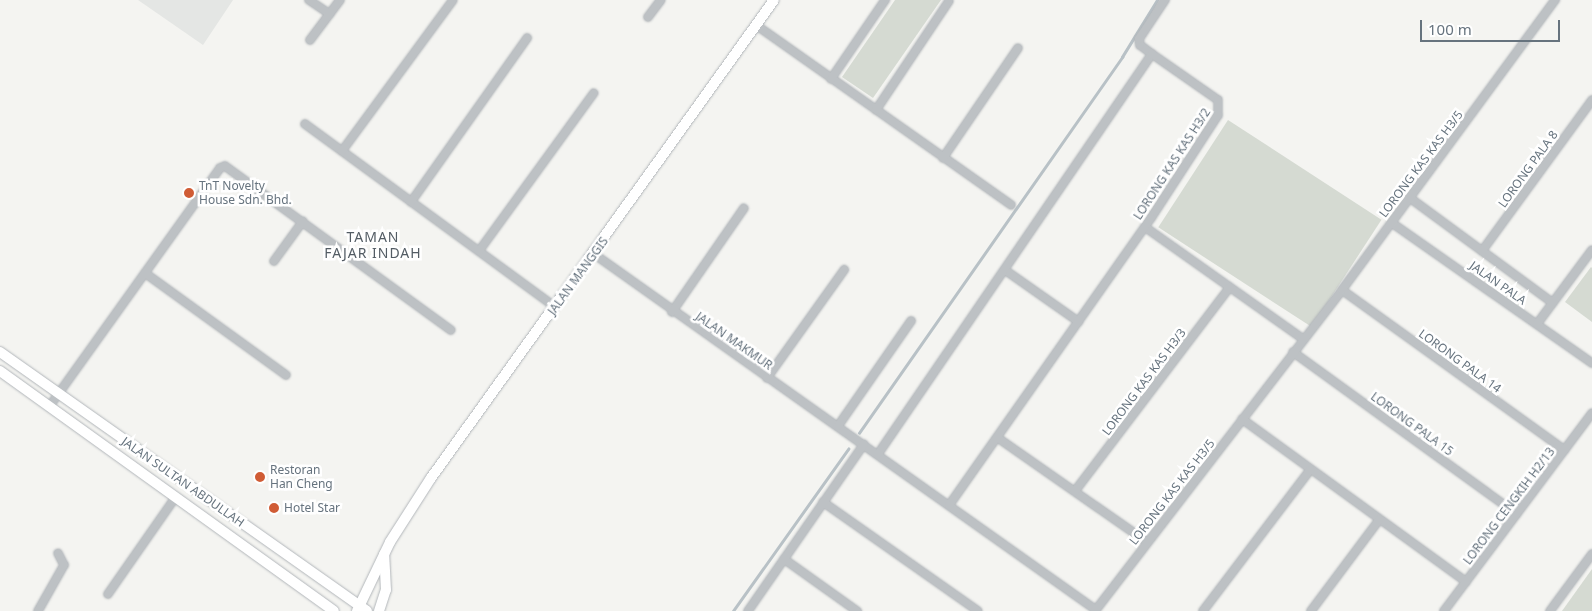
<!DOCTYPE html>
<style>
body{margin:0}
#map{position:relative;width:1592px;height:611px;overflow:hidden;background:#f4f4f1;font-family:"Noto Sans",sans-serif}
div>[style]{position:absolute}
.built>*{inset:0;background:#e4e6e4}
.green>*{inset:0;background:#d5dad2;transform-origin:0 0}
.stream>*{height:2.5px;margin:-1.25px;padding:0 1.25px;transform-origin:1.25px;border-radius:1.25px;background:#b8c1c6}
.roads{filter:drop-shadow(0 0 1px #b2b6ba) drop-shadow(0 0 1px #b2b6ba)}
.street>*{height:8px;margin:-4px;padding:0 4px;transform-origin:4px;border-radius:4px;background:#bdc1c4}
.secondary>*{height:10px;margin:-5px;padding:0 5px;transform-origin:5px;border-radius:5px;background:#fff}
.dots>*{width:14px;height:14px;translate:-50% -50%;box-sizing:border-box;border:2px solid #fff;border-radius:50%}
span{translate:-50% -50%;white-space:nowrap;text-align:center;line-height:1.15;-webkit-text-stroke:5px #fff;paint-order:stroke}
.street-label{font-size:12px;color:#66737e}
.poi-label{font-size:12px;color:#66737e}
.left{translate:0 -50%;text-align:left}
.neighbourhood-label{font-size:14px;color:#535c64;letter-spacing:1px}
.scale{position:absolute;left:1420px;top:20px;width:140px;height:22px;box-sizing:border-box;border:2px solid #66737e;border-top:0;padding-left:6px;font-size:15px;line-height:18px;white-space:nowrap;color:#66737e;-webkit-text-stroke:4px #fff;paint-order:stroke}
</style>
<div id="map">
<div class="built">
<i style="clip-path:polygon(138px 0,233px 0,203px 45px)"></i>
</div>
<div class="green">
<i style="clip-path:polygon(895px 0,941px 0,873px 98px,842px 77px)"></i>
<i style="left:1228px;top:120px;width:183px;height:128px;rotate:33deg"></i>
<i style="clip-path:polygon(1591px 267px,1592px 268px,1592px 322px,1565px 302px)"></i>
<i style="clip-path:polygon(1592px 569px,1592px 611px,1562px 611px)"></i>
</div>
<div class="stream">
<i style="left:859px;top:433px;width:459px;rotate:-55deg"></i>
<i style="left:1122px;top:57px;width:67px;rotate:-58.4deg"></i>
<i style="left:733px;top:611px;width:199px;rotate:-54.6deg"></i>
</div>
<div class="roads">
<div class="street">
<i style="left:309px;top:0;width:25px;rotate:34deg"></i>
<i style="left:648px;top:17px;width:21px;rotate:-53deg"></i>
<i style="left:756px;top:25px;width:312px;rotate:35.2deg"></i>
<i style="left:310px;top:40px;width:50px;rotate:-53.1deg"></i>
<i style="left:1152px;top:54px;width:15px;rotate:-143deg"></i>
<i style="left:1140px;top:45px;width:6px;rotate:-99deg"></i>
<i style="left:1139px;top:39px;width:47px;rotate:-56.3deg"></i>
<i style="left:831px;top:79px;width:96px;rotate:-55.6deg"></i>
<i style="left:876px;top:110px;width:131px;rotate:-56.2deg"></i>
<i style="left:305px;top:124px;width:310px;rotate:36.2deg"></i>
<i style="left:342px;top:151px;width:187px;rotate:-53.7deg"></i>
<i style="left:943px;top:158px;width:133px;rotate:-55.7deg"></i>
<i style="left:1410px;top:198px;width:177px;rotate:36.3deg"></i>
<i style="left:411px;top:202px;width:201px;rotate:-54.7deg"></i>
<i style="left:1392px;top:223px;width:244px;rotate:35deg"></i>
<i style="left:1145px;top:227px;width:194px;rotate:35.3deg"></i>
<i style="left:479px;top:251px;width:195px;rotate:-54deg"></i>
<i style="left:1482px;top:251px;width:187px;rotate:-53.9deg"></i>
<i style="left:594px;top:254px;width:615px;rotate:35.34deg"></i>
<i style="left:274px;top:261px;width:49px;rotate:-54.1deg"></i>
<i style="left:1005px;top:270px;width:90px;rotate:35.1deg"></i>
<i style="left:145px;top:273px;width:174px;rotate:35.9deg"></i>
<i style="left:1342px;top:290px;width:274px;rotate:35.7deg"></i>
<i style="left:672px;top:312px;width:126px;rotate:-55.3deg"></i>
<i style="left:1537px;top:324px;width:92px;rotate:-53.4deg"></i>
<i style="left:1293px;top:352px;width:276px;rotate:35.9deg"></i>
<i style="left:767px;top:378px;width:133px;rotate:-54.5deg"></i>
<i style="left:49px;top:407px;width:294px;rotate:-54.4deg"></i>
<i style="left:220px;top:168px;width:5px;rotate:-22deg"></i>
<i style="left:225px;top:166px;width:279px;rotate:36deg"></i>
<i style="left:1242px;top:419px;width:277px;rotate:36deg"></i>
<i style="left:838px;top:426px;width:128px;rotate:-55.2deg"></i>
<i style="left:998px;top:438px;width:182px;rotate:34.9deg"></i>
<i style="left:878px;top:454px;width:485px;rotate:-55.6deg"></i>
<i style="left:1152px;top:54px;width:80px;rotate:34.9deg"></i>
<i style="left:1218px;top:100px;width:15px;rotate:90deg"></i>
<i style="left:1218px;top:115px;width:123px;rotate:123deg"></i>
<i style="left:1151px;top:218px;width:351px;rotate:125.1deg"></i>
<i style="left:1075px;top:491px;width:256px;rotate:-52.8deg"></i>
<i style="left:823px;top:502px;width:189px;rotate:35.1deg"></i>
<i style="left:784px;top:559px;width:90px;rotate:35.5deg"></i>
<i style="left:108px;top:594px;width:117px;rotate:-55.1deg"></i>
<i style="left:38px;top:611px;width:53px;rotate:-60.5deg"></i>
<i style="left:64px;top:565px;width:13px;rotate:-117deg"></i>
<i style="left:748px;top:611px;width:203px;rotate:-55.2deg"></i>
<i style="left:1095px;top:611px;width:405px;rotate:-52.4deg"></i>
<i style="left:1342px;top:290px;width:360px;rotate:-53.7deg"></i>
<i style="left:1203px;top:611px;width:177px;rotate:-52.8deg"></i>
<i style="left:1311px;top:611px;width:114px;rotate:-53.2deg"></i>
<i style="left:1444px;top:611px;width:247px;rotate:-53.2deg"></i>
<i style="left:1550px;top:611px;width:71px;rotate:-53.6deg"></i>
</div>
<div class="secondary">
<i style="left:0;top:352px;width:449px;rotate:35.2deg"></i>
<i style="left:0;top:371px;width:411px;rotate:35.7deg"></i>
<i style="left:357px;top:611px;width:76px;rotate:-64.4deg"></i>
<i style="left:390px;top:542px;width:76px;rotate:-57.4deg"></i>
<i style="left:431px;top:478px;width:588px;rotate:-54.34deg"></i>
<i style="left:379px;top:611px;width:22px;rotate:-72deg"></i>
<i style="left:386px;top:590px;width:36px;rotate:-93deg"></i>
</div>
</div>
<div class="dots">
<i style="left:189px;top:193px;background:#d05c35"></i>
<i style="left:260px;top:477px;background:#d05c35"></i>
<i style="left:274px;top:508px;background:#d05c35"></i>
</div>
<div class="street-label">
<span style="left:1172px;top:164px;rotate:-57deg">LORONG KAS KAS H3/2</span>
<span style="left:1421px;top:164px;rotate:-53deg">LORONG KAS KAS H3/5</span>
<span style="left:1528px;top:169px;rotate:-54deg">LORONG PALA 8</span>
<span style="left:578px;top:276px;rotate:-54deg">JALAN MANGGIS</span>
<span style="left:1498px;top:283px;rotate:35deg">JALAN PALA</span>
<span style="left:734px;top:341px;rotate:35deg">JALAN MAKMUR</span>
<span style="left:1460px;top:361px;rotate:36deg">LORONG PALA 14</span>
<span style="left:1144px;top:382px;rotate:-53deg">LORONG KAS KAS H3/3</span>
<span style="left:1412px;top:424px;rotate:36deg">LORONG PALA 15</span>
<span style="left:183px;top:482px;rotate:35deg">JALAN SULTAN ABDULLAH</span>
<span style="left:1172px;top:492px;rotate:-52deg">LORONG KAS KAS H3/5</span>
<span style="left:1509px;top:506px;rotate:-53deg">LORONG CENGKIH H2/13</span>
</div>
<div class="poi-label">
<span class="left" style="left:199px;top:193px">TnT Novelty<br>House Sdn. Bhd.</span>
<span class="left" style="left:270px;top:477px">Restoran<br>Han Cheng</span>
<span class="left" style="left:284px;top:508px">Hotel Star</span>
</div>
<div class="neighbourhood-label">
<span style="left:373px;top:245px">TAMAN<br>FAJAR INDAH</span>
</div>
<div class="scale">100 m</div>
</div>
